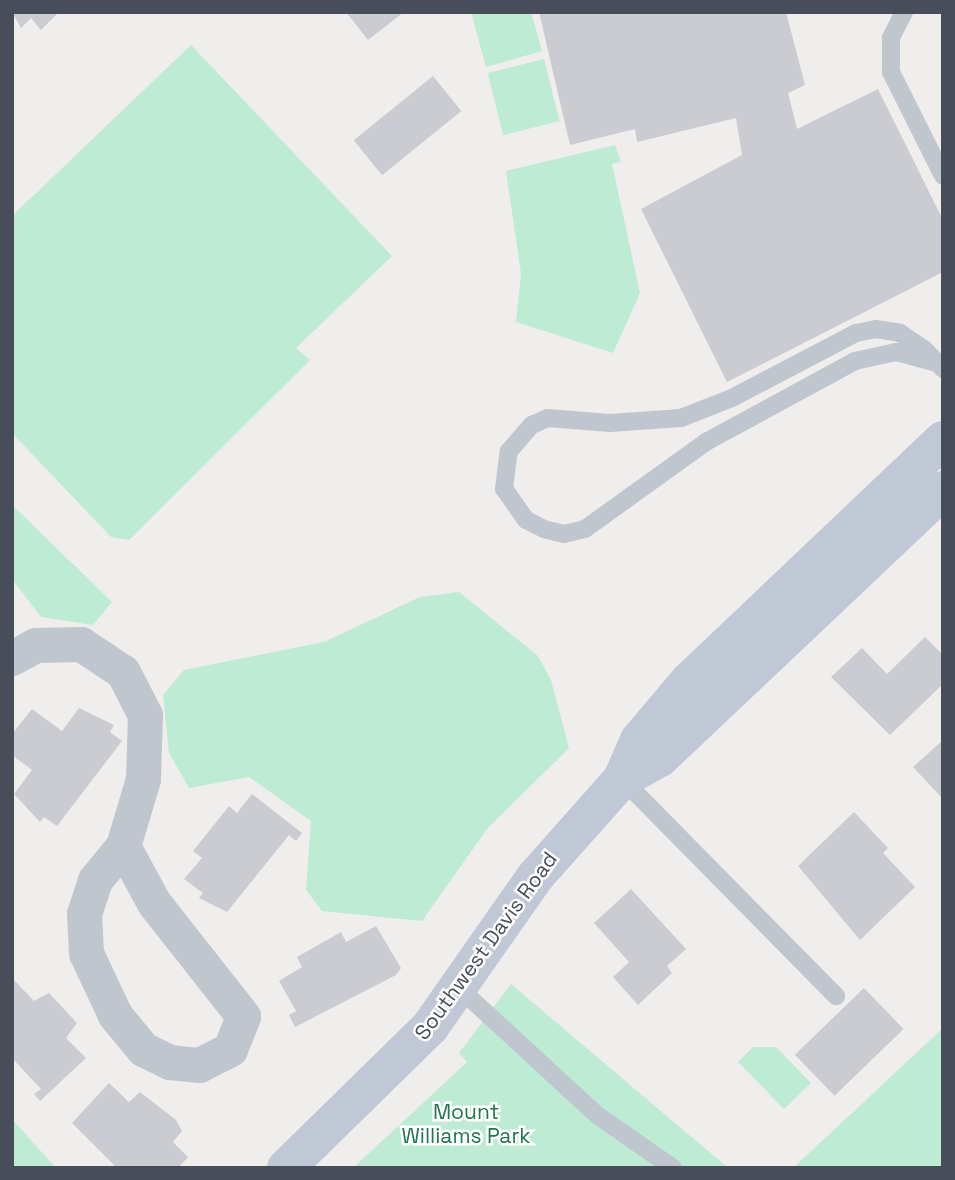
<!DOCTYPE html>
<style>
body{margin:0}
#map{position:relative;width:955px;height:1180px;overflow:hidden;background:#f0eded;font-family:"Space Grotesk",sans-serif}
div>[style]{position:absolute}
.green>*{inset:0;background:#beebd3;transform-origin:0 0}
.building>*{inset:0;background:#caccd1;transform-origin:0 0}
.lane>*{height:18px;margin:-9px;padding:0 9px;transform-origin:9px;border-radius:9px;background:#bfc6ce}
.street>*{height:35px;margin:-17.5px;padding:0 17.5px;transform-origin:17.5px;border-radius:17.5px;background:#bfc6ce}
.secondary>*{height:38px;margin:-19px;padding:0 19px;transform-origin:19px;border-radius:19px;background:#c1c8d5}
span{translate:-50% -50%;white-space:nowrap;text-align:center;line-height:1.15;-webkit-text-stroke:5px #fff;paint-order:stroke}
.street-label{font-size:21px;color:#474e59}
.park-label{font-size:21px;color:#1d7551}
.frame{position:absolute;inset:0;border:14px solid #474e59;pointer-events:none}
</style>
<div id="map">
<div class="green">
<i style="clip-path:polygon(471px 12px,531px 12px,542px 51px,486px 67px)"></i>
<i style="clip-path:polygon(191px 45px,392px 256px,296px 348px,310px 360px,129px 540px,111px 537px,12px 433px,12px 216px)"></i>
<i style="left:544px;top:59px;width:64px;height:58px;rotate:76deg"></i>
<i style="clip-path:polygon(615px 145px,621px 162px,612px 164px,640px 293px,613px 353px,516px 322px,521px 274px,506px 171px)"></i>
<i style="clip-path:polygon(12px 505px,112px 602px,93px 625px,41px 617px,12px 579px)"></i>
<i style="clip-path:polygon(459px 592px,538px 656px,551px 680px,569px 748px,487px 829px,422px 921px,322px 911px,306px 890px,311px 821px,249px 777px,189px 788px,169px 753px,163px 695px,184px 670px,324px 642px,420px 597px)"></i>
<i style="clip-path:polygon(511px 984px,728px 1168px,353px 1168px,467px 1062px,459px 1053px)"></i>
<i style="clip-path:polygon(943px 1028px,943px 1168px,793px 1168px)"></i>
<i style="clip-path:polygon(753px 1047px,776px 1047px,811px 1083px,784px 1109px,738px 1062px)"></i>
<i style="clip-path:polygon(12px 1119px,56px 1168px,12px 1168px)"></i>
</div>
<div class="building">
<i style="clip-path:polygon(12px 12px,59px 12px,41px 30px,31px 18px,21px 28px)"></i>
<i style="clip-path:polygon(346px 12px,404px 12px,368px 40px)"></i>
<i style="clip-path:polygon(539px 12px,786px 12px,805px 85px,788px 93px,797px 129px,878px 89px,943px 220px,943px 272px,727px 382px,641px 209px,742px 155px,736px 118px,637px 142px,635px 129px,570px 145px)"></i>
<i style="left:433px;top:76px;width:45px;height:102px;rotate:51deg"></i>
<i style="clip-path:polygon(925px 637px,943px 655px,943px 684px,890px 735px,831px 677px,862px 648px,887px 674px)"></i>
<i style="clip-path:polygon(79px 708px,114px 725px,110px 732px,122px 741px,57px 826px,44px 817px,40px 822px,14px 794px,32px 770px,12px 755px,12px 734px,32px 709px,62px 731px)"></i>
<i style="clip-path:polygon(943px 740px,943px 799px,913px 767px)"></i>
<i style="clip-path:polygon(252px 794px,302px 833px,296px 841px,289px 835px,227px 912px,199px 898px,203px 893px,184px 879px,202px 858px,193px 851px,229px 806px,237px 813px)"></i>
<i style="clip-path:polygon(854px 812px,888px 848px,883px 853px,915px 887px,860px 940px,798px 866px)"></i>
<i style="clip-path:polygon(631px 889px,686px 949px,667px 966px,672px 973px,638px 1005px,613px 977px,629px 962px,594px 923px)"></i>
<i style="clip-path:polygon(376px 926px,401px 968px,396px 975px,295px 1027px,289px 1015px,296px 1011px,279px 981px,302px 967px,297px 957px,341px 932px,346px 942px)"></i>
<i style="clip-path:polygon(14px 980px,34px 1001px,49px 993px,77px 1023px,66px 1038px,86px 1058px,40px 1101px,34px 1094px,41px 1089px,12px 1058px)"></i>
<i style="left:864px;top:988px;width:57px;height:96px;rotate:46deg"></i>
<i style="clip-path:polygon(109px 1083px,129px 1102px,140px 1092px,176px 1120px,182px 1131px,173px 1142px,188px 1157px,178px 1168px,117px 1168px,72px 1123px)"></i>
</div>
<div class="lane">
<i style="left:904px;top:12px;width:29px;rotate:117deg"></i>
<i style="left:891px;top:38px;width:34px;rotate:90deg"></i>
<i style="left:891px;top:72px;width:116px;rotate:63.4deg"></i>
<i style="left:937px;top:363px;width:42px;rotate:-165deg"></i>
<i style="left:896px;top:352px;width:42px;rotate:167.6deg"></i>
<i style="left:855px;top:361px;width:170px;rotate:151.5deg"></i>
<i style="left:706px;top:442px;width:149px;rotate:144.3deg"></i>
<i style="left:585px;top:529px;width:22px;rotate:167deg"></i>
<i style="left:564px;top:534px;width:21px;rotate:-166deg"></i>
<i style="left:544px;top:529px;width:20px;rotate:-153deg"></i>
<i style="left:526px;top:520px;width:38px;rotate:-125deg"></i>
<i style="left:504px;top:489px;width:38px;rotate:-83deg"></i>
<i style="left:509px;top:451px;width:35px;rotate:-49deg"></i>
<i style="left:532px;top:425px;width:17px;rotate:-24deg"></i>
<i style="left:548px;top:418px;width:62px;rotate:4.6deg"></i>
<i style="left:610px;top:423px;width:71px;rotate:-4deg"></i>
<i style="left:681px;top:418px;width:55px;rotate:-21.4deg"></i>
<i style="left:732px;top:398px;width:140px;rotate:-27.7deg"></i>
<i style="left:856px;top:333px;width:20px;rotate:-11deg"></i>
<i style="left:876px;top:329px;width:24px;rotate:9deg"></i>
<i style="left:900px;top:333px;width:29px;rotate:34deg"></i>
<i style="left:924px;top:349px;width:28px;rotate:46deg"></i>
<i style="left:622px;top:779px;width:305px;rotate:45.4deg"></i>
<i style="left:459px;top:988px;width:188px;rotate:42.6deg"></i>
<i style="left:597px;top:1115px;width:93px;rotate:34.9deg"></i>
</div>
<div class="street">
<i style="left:12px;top:658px;width:26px;rotate:-29deg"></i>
<i style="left:35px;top:645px;width:46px;rotate:-1.2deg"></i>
<i style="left:81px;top:644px;width:50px;rotate:33.7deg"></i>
<i style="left:123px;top:672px;width:48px;rotate:62.9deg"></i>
<i style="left:145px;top:715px;width:64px;rotate:91.8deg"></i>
<i style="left:143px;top:779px;width:70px;rotate:106.6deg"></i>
<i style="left:123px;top:846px;width:44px;rotate:129.5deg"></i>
<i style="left:95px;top:880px;width:35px;rotate:108deg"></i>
<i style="left:84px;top:913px;width:40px;rotate:87.1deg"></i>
<i style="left:86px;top:953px;width:68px;rotate:64.9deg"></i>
<i style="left:115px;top:1015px;width:44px;rotate:50.5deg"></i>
<i style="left:143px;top:1049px;width:30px;rotate:26deg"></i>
<i style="left:170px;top:1062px;width:29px;rotate:6deg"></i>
<i style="left:199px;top:1065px;width:35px;rotate:-27deg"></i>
<i style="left:230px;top:1049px;width:35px;rotate:-68deg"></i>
<i style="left:243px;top:1016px;width:144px;rotate:-128.2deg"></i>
<i style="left:154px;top:903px;width:65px;rotate:-118.5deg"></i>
</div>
<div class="secondary">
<i style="left:622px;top:779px;width:43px;rotate:-66.4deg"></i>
<i style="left:639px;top:740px;width:77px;rotate:-49.7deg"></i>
<i style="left:689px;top:681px;width:350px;rotate:-43.5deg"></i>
<i style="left:286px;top:1168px;width:202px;rotate:-44.4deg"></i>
<i style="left:430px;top:1027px;width:183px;rotate:-55deg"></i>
<i style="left:535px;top:877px;width:131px;rotate:-48.4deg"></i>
<i style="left:622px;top:779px;width:43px;rotate:-28.9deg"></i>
<i style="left:660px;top:758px;width:390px;rotate:-43.4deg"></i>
</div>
<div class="street-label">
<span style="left:486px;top:946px;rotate:-54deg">Southwest Davis Road</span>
</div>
<div class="park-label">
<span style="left:466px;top:1124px">Mount<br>Williams Park</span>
</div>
<div class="frame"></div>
</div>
